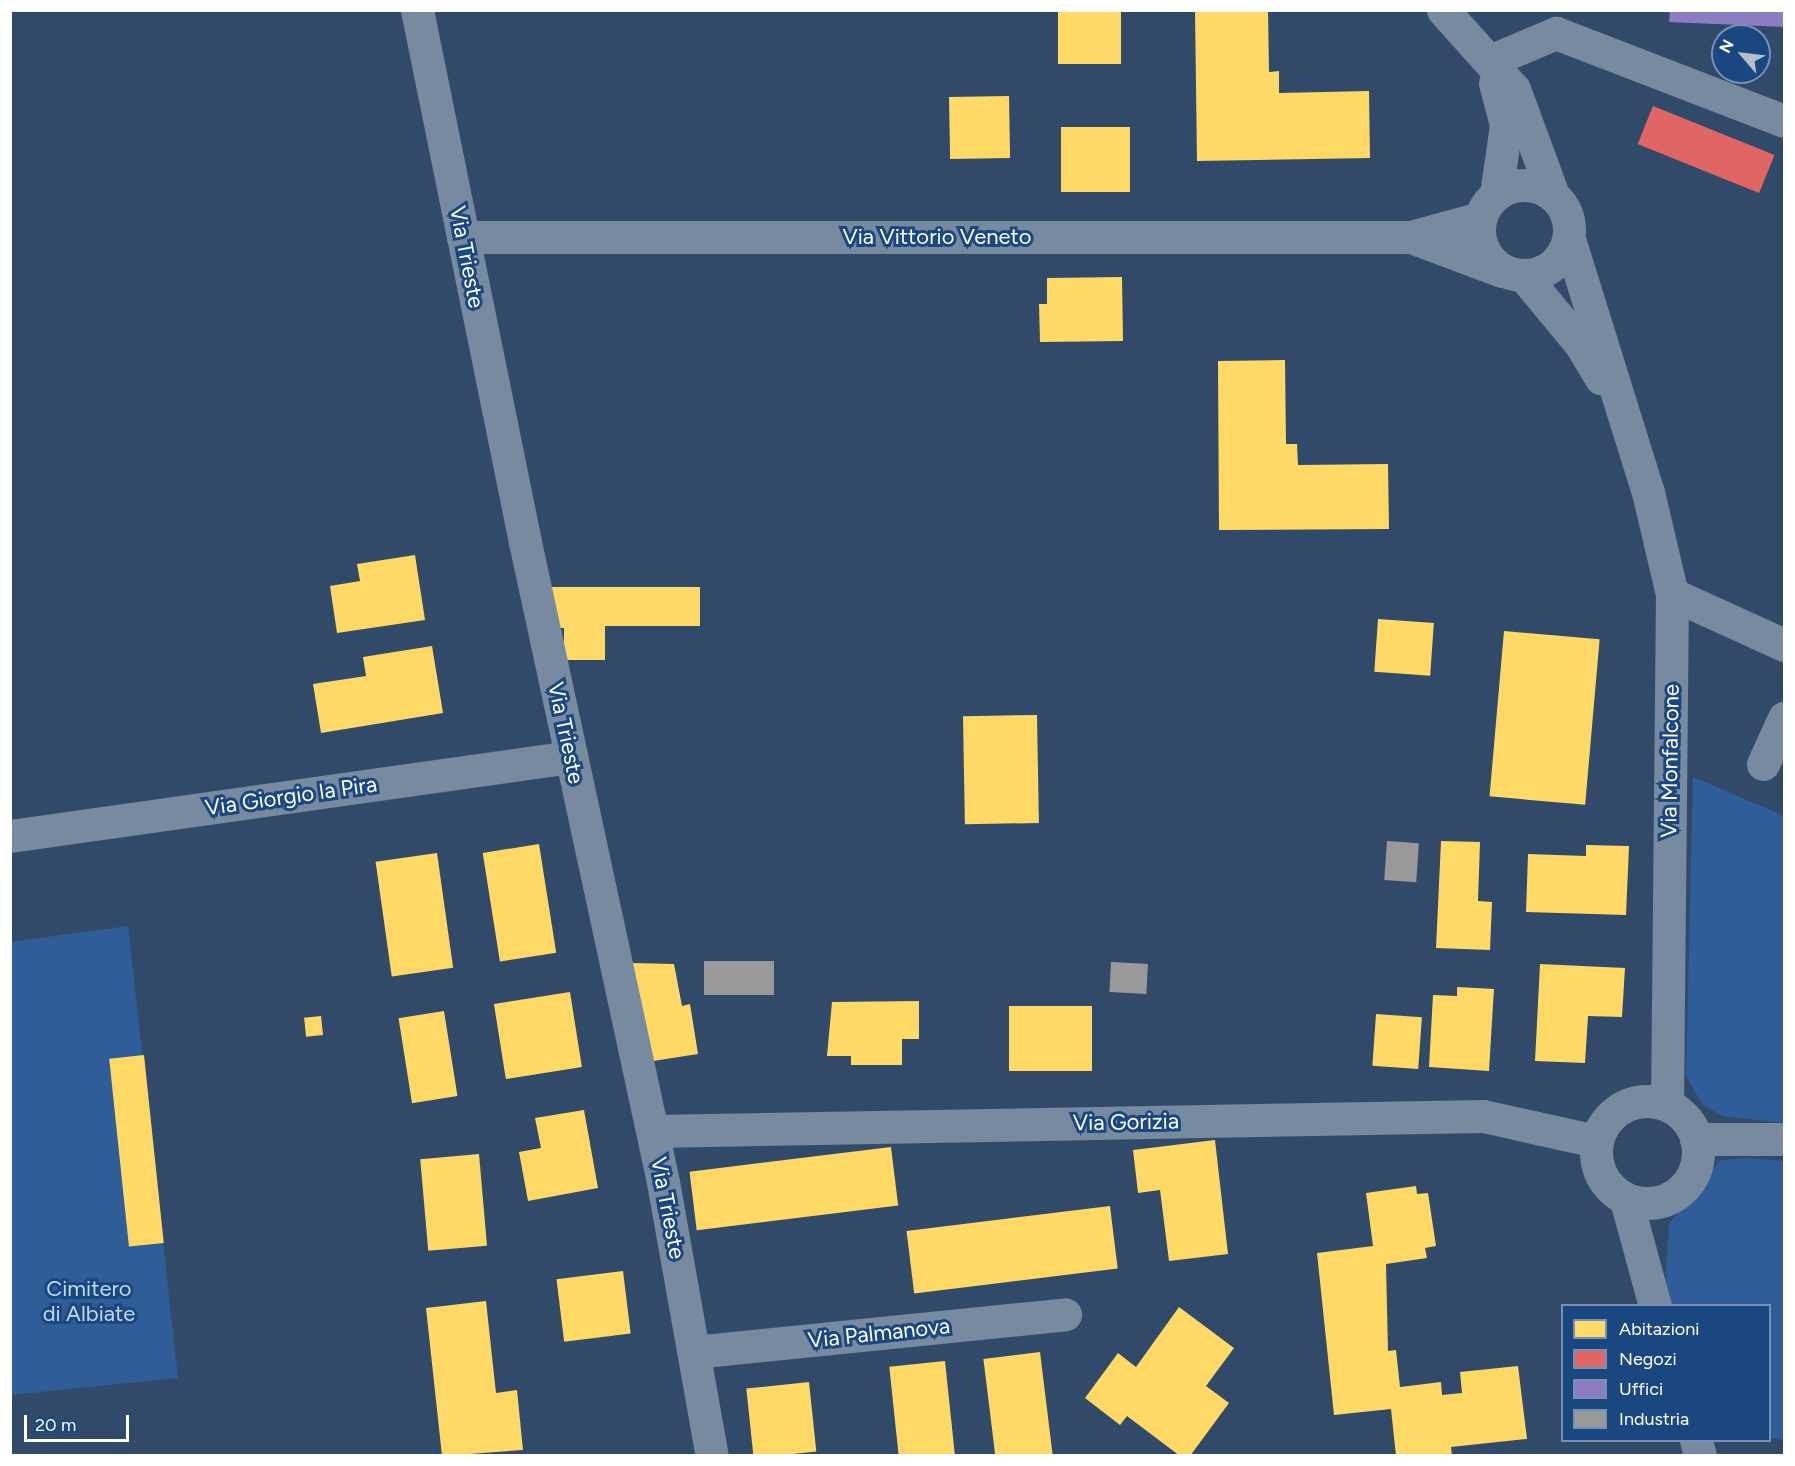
<!DOCTYPE html>
<style>
body{margin:0}
#map{position:relative;width:1795px;height:1466px;overflow:hidden;background:#324a69;font-family:Figtree,sans-serif}
div>[style]{position:absolute}
.green>*{inset:0;background:#2f5d98}
.homes>*{inset:0;background:#ffd966;transform-origin:0 0}
.shops>*{inset:0;background:#e06666;transform-origin:0 0}
.offices>*{inset:0;background:#8e7cc3}
.industry>*{inset:0;background:#999;transform-origin:0 0}
.street>*{height:33px;margin:-16.5px;padding:0 16.5px;transform-origin:16.5px;border-radius:16.5px;background:#788a9f}
.street>.ring{margin:-16.5px;padding:0;box-sizing:content-box;background:none;border:33px solid #788a9f;border-radius:50%}
span{translate:-50% -50%;white-space:nowrap;text-align:center;line-height:1.15;-webkit-text-stroke:6px #1b4780;paint-order:stroke}
.street-label{font-size:22px;color:#fff}
.park-label{font-size:22px;color:#c3daf7}
.frame{position:absolute;inset:0;border:12px solid #fff;pointer-events:none}
.legend{position:absolute;left:1561px;top:1304px;width:210px;height:138px;box-sizing:border-box;background:#1b4780;border:2px solid #7691b3;margin:0;padding:8px 10px;list-style:none;font-size:18px;color:#fff}
.legend li{display:flex;align-items:center;gap:12px;height:30px}
.legend b{width:30px;border:2px solid #7691b3}
.north{position:absolute;left:1711px;top:24px;width:60px;height:60px;box-sizing:border-box;background:#1b4780;border:2px solid #7691b3;border-radius:50%;rotate:298deg;font-size:16px;font-weight:700;line-height:24px;text-align:center;color:#fff}
.north::after{content:'';display:block;margin:auto;width:21px;height:27px;background:#b7c0ca;clip-path:polygon(50% 0,100% 100%,50% 72%,0 100%)}
.scale{position:absolute;left:24px;top:1415px;width:105px;height:27px;box-sizing:border-box;border:3px solid #fff;border-top:0;padding-left:8px;font-size:18px;line-height:21px;white-space:nowrap;color:#fff;-webkit-text-stroke:4px #1b4780;paint-order:stroke}
</style>
<div id="map">
<div class="green">
<i style="clip-path:polygon(1693px 777px,1784px 816px,1784px 1123px,1722px 1116px,1702px 1104px,1686px 1076px)"></i>
<i style="clip-path:polygon(128px 926px,178px 1378px,11px 1395px,10px 942px)"></i>
<i style="clip-path:polygon(1748px 1158px,1784px 1161px,1784px 1440px,1770px 1438px,1770px 1306px,1670px 1305px,1665px 1286px,1669px 1224px,1720px 1160px)"></i>
</div>
<div class="homes">
<i style="left:1058px;top:10px;width:63px;height:54px"></i>
<i style="clip-path:polygon(1195px 10px,1268px 10px,1269px 72px,1279px 71px,1279px 93px,1369px 91px,1370px 158px,1197px 161px)"></i>
<i style="left:1009px;top:96px;width:62px;height:60px;rotate:89deg"></i>
<i style="left:1130px;top:127px;width:65px;height:69px;rotate:90deg"></i>
<i style="clip-path:polygon(1122px 277px,1123px 341px,1040px 342px,1039px 304px,1047px 304px,1047px 278px)"></i>
<i style="clip-path:polygon(1285px 360px,1286px 444px,1297px 444px,1298px 465px,1388px 464px,1389px 529px,1219px 530px,1218px 361px)"></i>
<i style="clip-path:polygon(415px 555px,425px 620px,337px 633px,330px 586px,360px 581px,357px 564px)"></i>
<i style="clip-path:polygon(547px 587px,700px 587px,700px 626px,605px 626px,605px 660px,564px 660px,564px 628px,547px 628px)"></i>
<i style="left:1378px;top:619px;width:56px;height:53px;rotate:4deg"></i>
<i style="left:1504px;top:631px;width:96px;height:166px;rotate:5deg"></i>
<i style="clip-path:polygon(432px 646px,443px 713px,321px 733px,313px 684px,366px 676px,363px 657px)"></i>
<i style="left:1037px;top:715px;width:108px;height:74px;rotate:89deg"></i>
<i style="clip-path:polygon(1441px 841px,1480px 842px,1478px 901px,1492px 902px,1490px 950px,1436px 948px)"></i>
<i style="left:539px;top:844px;width:110px;height:57px;rotate:81deg"></i>
<i style="clip-path:polygon(1586px 845px,1629px 846px,1626px 915px,1526px 912px,1528px 854px,1586px 856px)"></i>
<i style="left:437px;top:853px;width:116px;height:62px;rotate:82deg"></i>
<i style="clip-path:polygon(630px 963px,674px 964px,682px 1006px,690px 1004px,698px 1054px,653px 1061px)"></i>
<i style="clip-path:polygon(1540px 964px,1625px 968px,1622px 1017px,1588px 1016px,1585px 1063px,1535px 1061px)"></i>
<i style="clip-path:polygon(1457px 987px,1494px 989px,1489px 1071px,1429px 1067px,1433px 995px,1457px 996px)"></i>
<i style="left:570px;top:992px;width:76px;height:77px;rotate:81deg"></i>
<i style="clip-path:polygon(919px 1001px,919px 1039px,902px 1039px,902px 1065px,851px 1065px,851px 1056px,827px 1056px,832px 1002px)"></i>
<i style="left:1009px;top:1006px;width:83px;height:65px"></i>
<i style="left:444px;top:1011px;width:86px;height:46px;rotate:81deg"></i>
<i style="left:1376px;top:1014px;width:46px;height:52px;rotate:4deg"></i>
<i style="left:321px;top:1016px;width:19px;height:17px;rotate:84deg"></i>
<i style="left:144px;top:1055px;width:189px;height:35px;rotate:84deg"></i>
<i style="clip-path:polygon(584px 1110px,598px 1188px,528px 1201px,519px 1152px,541px 1148px,535px 1118px)"></i>
<i style="clip-path:polygon(1215px 1140px,1228px 1254px,1169px 1261px,1160px 1190px,1138px 1193px,1133px 1150px)"></i>
<i style="left:891px;top:1147px;width:59px;height:203px;rotate:83deg"></i>
<i style="left:479px;top:1154px;width:92px;height:59px;rotate:85deg"></i>
<i style="clip-path:polygon(1416px 1186px,1417px 1194px,1428px 1193px,1436px 1246px,1425px 1248px,1427px 1258px,1386px 1264px,1388px 1351px,1396px 1350px,1400px 1387px,1441px 1382px,1442px 1395px,1462px 1393px,1460px 1372px,1518px 1366px,1527px 1439px,1451px 1447px,1452px 1456px,1396px 1456px,1391px 1409px,1334px 1415px,1317px 1253px,1373px 1246px,1366px 1193px)"></i>
<i style="left:1110px;top:1206px;width:63px;height:205px;rotate:83deg"></i>
<i style="left:623px;top:1271px;width:63px;height:67px;rotate:83deg"></i>
<i style="clip-path:polygon(486px 1301px,496px 1393px,517px 1390px,523px 1450px,442px 1456px,426px 1308px)"></i>
<i style="clip-path:polygon(1179px 1307px,1234px 1348px,1206px 1386px,1229px 1403px,1190px 1456px,1180px 1456px,1127px 1416px,1120px 1425px,1085px 1398px,1118px 1353px,1136px 1367px)"></i>
<i style="left:1040px;top:1352px;width:105px;height:57px;rotate:83deg"></i>
<i style="left:945px;top:1361px;width:96px;height:56px;rotate:84deg"></i>
<i style="left:809px;top:1382px;width:70px;height:63px;rotate:84deg"></i>
</div>
<div class="shops">
<i style="left:1653px;top:106px;width:131px;height:41px;rotate:22deg"></i>
</div>
<div class="offices">
<i style="clip-path:polygon(1670px 10px,1784px 10px,1784px 27px,1669px 22px)"></i>
</div>
<div class="industry">
<i style="left:1387px;top:841px;width:32px;height:39px;rotate:4deg"></i>
<i style="left:704px;top:961px;width:70px;height:34px"></i>
<i style="left:1111px;top:962px;width:37px;height:30px;rotate:3deg"></i>
</div>
<div class="street">
<i style="left:417px;top:10px;width:543px;rotate:78.52deg"></i>
<i style="left:525px;top:542px;width:655px;rotate:77.83deg"></i>
<i style="left:663px;top:1182px;width:278px;rotate:79.9deg"></i>
<i style="left:1443px;top:10px;width:106px;rotate:48.1deg"></i>
<i style="left:1514px;top:89px;width:113px;rotate:69.8deg"></i>
<i style="left:1490px;top:61px;width:72px;rotate:-23deg"></i>
<i style="left:1556px;top:33px;width:244px;rotate:21.1deg"></i>
<i style="left:1495px;top:83px;width:43px;rotate:75.3deg"></i>
<i style="left:1506px;top:125px;width:70px;rotate:98.2deg"></i>
<i class="ring" style="left:1479px;top:185px;width:57px;height:57px"></i>
<i style="left:463px;top:237px;width:948px"></i>
<i style="left:1411px;top:237px;width:72px;rotate:-15.4deg"></i>
<i style="left:1411px;top:237px;width:97px;rotate:20.5deg"></i>
<i style="left:1569px;top:239px;width:265px;rotate:72.7deg"></i>
<i style="left:1648px;top:492px;width:105px;rotate:76.8deg"></i>
<i style="left:1672px;top:594px;width:511px;rotate:90.56deg"></i>
<i style="left:1524px;top:276px;width:89px;rotate:50.4deg"></i>
<i style="left:1581px;top:345px;width:39px;rotate:59deg"></i>
<i style="left:1672px;top:594px;width:123px;rotate:24.5deg"></i>
<i style="left:1763px;top:764px;width:51px;rotate:-65.5deg"></i>
<i style="left:10px;top:836px;width:567px;rotate:-8.02deg"></i>
<i class="ring" style="left:1596px;top:1101px;width:69px;height:69px"></i>
<i style="left:653px;top:1131px;width:830px;rotate:-1.04deg"></i>
<i style="left:1483px;top:1116px;width:116px;rotate:12.5deg"></i>
<i style="left:1696px;top:1139px;width:88px"></i>
<i style="left:1626px;top:1200px;width:110px;rotate:74.7deg"></i>
<i style="left:694px;top:1352px;width:373px;rotate:-5.8deg"></i>
<i style="left:1696px;top:1440px;width:16px;rotate:76deg"></i>
</div>
<div class="street-label">
<span style="left:937px;top:237px">Via Vittorio Veneto</span>
<span style="left:467px;top:257px;rotate:79deg">Via Trieste</span>
<span style="left:566px;top:733px;rotate:78deg">Via Trieste</span>
<span style="left:1670px;top:761px;rotate:-89deg">Via Monfalcone</span>
<span style="left:291px;top:796px;rotate:-8deg">Via Giorgio la Pira</span>
<span style="left:1126px;top:1122px;rotate:-1deg">Via Gorizia</span>
<span style="left:668px;top:1208px;rotate:79deg">Via Trieste</span>
<span style="left:879px;top:1333px;rotate:-6deg">Via Palmanova</span>
</div>
<div class="park-label">
<span style="left:89px;top:1301px">Cimitero<br>di Albiate</span>
</div>
<div class="frame"></div>
<ul class="legend">
<li><b style="height:16px;background:#ffd966"></b>Abitazioni</li>
<li><b style="height:16px;background:#e06666"></b>Negozi</li>
<li><b style="height:16px;background:#8e7cc3"></b>Uffici</li>
<li><b style="height:16px;background:#999"></b>Industria</li>
</ul>
<div class="north">N</div>
<div class="scale">20 m</div>
</div>
